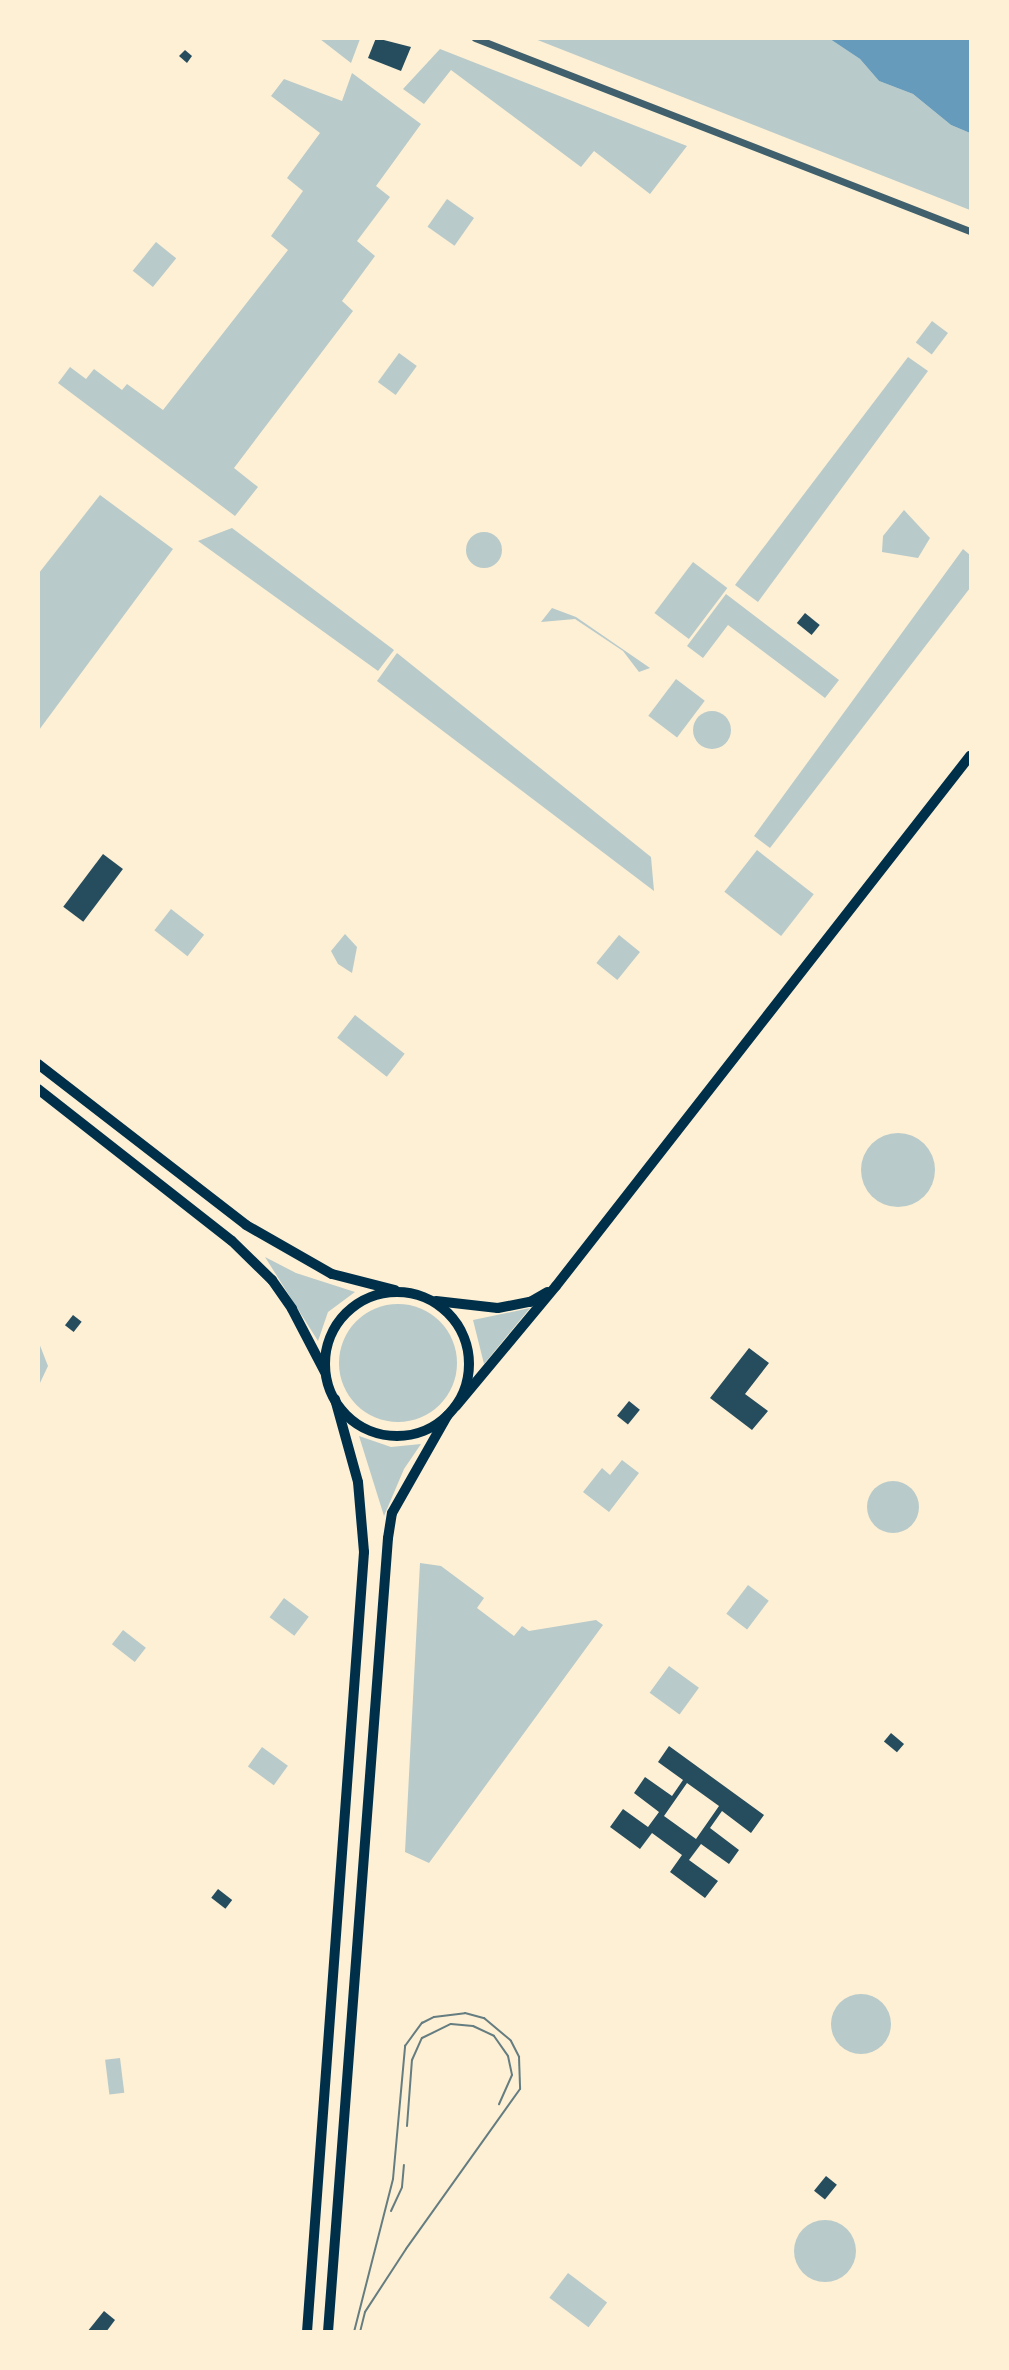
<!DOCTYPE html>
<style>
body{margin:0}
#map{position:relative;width:1009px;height:2370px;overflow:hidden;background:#fdf0d5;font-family:"DejaVu Sans",sans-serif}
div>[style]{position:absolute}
.green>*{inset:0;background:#b9caca;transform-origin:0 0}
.round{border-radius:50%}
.water>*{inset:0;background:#669bbc}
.building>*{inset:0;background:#264d5e;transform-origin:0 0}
.minor>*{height:7px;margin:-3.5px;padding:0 3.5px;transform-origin:3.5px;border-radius:3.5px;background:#3f606c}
.secondary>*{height:10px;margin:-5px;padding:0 5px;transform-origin:5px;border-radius:5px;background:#003049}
.secondary>.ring{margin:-5px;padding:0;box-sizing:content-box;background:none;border:10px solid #003049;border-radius:50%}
.tram>*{height:2px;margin:-1px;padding:0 1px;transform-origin:1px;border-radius:1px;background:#657d81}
span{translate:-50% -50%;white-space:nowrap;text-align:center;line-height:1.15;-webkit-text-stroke:6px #fdf0d5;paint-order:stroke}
.frame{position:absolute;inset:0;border:40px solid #fdf0d5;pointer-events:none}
</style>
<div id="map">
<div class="green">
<i style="clip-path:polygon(320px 39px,360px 39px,351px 63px)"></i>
<i style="clip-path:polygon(535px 39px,830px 39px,860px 59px,879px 81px,913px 94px,951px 125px,970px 133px,970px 210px)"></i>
<i style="clip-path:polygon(440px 49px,687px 146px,650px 194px,594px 151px,581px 167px,451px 70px,424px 104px,403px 89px)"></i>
<i style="clip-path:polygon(352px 73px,421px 124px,376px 186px,390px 197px,357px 241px,375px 256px,342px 301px,353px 311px,234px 468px,258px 487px,235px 516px,58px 383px,70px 367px,86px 379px,94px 369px,122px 390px,127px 384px,163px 410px,288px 250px,271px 236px,303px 191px,287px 178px,320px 133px,271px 96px,284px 79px,342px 101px)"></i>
<i style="left:447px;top:199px;width:33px;height:34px;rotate:35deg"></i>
<i style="left:156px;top:242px;width:26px;height:37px;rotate:39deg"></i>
<i style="left:932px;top:321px;width:20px;height:27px;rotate:37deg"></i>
<i style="left:399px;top:353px;width:22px;height:36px;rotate:36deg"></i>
<i style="clip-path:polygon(908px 357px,928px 371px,758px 602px,735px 585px)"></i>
<i style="clip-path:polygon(100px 495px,173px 549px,39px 730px,39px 573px)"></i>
<i style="clip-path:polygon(904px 510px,930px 538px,918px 558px,882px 552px,883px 536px)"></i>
<i style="clip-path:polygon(232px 528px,394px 650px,378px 671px,198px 541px)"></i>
<i class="round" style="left:466px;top:532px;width:36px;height:36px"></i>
<i style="clip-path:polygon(963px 549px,970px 555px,970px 588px,770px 848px,754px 836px)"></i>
<i style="left:693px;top:562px;width:43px;height:64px;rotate:37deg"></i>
<i style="clip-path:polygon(726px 594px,839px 680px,825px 698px,728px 625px,703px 658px,687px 646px)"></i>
<i style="clip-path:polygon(552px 608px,576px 617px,650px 668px,639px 672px,623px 651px,575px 619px,541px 622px)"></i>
<i style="clip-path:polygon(397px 653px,651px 857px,654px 891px,377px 681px)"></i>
<i style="left:676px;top:679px;width:36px;height:46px;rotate:37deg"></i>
<i class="round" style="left:693px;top:711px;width:38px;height:38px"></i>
<i style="left:757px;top:850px;width:72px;height:53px;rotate:38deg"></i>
<i style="left:171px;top:909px;width:42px;height:27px;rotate:38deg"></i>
<i style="clip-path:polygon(345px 934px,357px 947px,352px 973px,338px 964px,331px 951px)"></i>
<i style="left:619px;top:935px;width:27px;height:36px;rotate:39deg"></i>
<i style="left:355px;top:1015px;width:63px;height:29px;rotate:38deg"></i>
<i class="round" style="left:861px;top:1133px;width:74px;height:74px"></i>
<i style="clip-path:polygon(265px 1257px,296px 1273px,355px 1292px,328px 1312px,318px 1341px)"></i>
<i class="round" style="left:339px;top:1304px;width:118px;height:118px"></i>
<i style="clip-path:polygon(530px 1308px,484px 1364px,473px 1320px)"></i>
<i style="clip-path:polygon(39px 1343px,48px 1366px,39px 1385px,38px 1385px)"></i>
<i style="clip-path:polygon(359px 1436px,391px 1447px,421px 1444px,404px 1469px,384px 1516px)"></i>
<i style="clip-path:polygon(622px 1460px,639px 1473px,609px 1512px,583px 1492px,602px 1468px,610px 1475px)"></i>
<i class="round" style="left:867px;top:1481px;width:52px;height:52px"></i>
<i style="clip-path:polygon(420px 1563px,441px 1566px,484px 1598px,477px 1608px,514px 1636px,522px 1626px,529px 1631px,596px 1620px,603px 1625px,429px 1863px,405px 1852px)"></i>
<i style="left:748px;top:1585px;width:26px;height:36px;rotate:37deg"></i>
<i style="left:284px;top:1598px;width:31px;height:24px;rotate:37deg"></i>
<i style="left:123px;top:1630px;width:29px;height:18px;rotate:38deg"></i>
<i style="left:669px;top:1666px;width:37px;height:33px;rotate:36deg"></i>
<i style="left:262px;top:1747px;width:32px;height:24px;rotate:36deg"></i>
<i class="round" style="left:831px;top:1994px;width:60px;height:60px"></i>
<i style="left:120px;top:2058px;width:35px;height:15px;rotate:83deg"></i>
<i class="round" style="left:794px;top:2220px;width:62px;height:62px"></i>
<i style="left:568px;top:2273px;width:49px;height:31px;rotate:37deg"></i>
</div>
<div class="water">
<i style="clip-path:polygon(830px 39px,970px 39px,970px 133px,951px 125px,913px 94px,879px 81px,860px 59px)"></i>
</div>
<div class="building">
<i style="clip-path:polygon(376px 38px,411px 47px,401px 71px,368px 58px)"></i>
<i style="clip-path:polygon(185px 50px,192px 56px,187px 63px,179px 56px)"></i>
<i style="left:805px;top:613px;width:19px;height:13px;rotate:39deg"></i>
<i style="left:103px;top:854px;width:25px;height:66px;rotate:37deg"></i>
<i style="left:73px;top:1315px;width:11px;height:13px;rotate:38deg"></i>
<i style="clip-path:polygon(749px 1348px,769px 1363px,745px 1394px,768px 1411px,752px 1430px,710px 1398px)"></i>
<i style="left:629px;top:1401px;width:14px;height:19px;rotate:39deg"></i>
<i style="left:891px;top:1733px;width:17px;height:11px;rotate:40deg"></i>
<i style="clip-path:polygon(evenodd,669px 1746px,764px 1815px,751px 1833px,722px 1811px,710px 1828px,739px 1850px,729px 1864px,701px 1844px,689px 1860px,718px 1881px,705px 1898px,670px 1872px,682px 1855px,652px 1833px,640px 1849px,610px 1827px,623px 1809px,648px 1827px,659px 1812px,634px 1793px,645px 1777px,672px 1796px,683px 1780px,658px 1762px,669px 1746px,687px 1783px,719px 1806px,696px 1839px,664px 1816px,687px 1783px)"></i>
<i style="left:218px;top:1889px;width:18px;height:11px;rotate:38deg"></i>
<i style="left:826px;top:2176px;width:14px;height:19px;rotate:39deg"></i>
<i style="clip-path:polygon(104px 2311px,115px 2320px,106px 2332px,87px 2332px)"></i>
</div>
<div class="minor">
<i style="left:475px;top:38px;width:531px;rotate:21.3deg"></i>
</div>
<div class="secondary">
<i style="left:38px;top:1064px;width:263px;rotate:37.7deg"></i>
<i style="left:246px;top:1225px;width:99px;rotate:29.7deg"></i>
<i style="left:332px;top:1274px;width:65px;rotate:14.3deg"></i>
<i style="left:38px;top:1089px;width:246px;rotate:38.1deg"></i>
<i style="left:232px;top:1241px;width:56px;rotate:44.3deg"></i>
<i style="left:272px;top:1280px;width:35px;rotate:55deg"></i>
<i style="left:292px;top:1309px;width:71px;rotate:62.4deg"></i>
<i class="ring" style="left:325px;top:1292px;width:134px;height:134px"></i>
<i style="left:436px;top:1301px;width:62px;rotate:6.4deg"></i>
<i style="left:498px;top:1308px;width:33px;rotate:-11deg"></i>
<i style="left:530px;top:1302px;width:20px;rotate:-30deg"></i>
<i style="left:456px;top:1406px;width:156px;rotate:-50.2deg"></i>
<i style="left:556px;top:1286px;width:673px;rotate:-52.01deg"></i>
<i style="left:307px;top:2332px;width:782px;rotate:-85.82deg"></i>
<i style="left:364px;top:1552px;width:70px;rotate:-94.9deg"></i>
<i style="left:358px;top:1482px;width:86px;rotate:-105.5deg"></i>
<i style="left:328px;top:2332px;width:796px;rotate:-85.68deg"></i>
<i style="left:388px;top:1538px;width:25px;rotate:-81deg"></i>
<i style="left:392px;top:1513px;width:112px;rotate:-60.4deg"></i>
</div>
<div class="tram">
<i style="left:407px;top:2126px;width:66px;rotate:-85.7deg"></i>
<i style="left:412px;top:2060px;width:24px;rotate:-66deg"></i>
<i style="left:422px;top:2038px;width:32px;rotate:-26deg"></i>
<i style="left:451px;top:2024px;width:22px;rotate:5deg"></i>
<i style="left:473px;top:2026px;width:23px;rotate:25deg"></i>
<i style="left:494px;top:2036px;width:24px;rotate:55deg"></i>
<i style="left:508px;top:2056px;width:19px;rotate:78deg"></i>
<i style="left:512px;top:2075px;width:32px;rotate:114deg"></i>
<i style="left:391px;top:2211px;width:26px;rotate:-65deg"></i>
<i style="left:402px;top:2187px;width:22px;rotate:-85deg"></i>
<i style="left:354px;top:2332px;width:158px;rotate:-75.7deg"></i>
<i style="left:393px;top:2179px;width:134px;rotate:-84.8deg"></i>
<i style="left:405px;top:2046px;width:29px;rotate:-54deg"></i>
<i style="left:422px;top:2023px;width:13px;rotate:-27deg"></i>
<i style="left:434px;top:2017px;width:31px;rotate:-7deg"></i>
<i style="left:465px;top:2013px;width:20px;rotate:15deg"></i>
<i style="left:484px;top:2018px;width:35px;rotate:40deg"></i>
<i style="left:511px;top:2041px;width:18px;rotate:63deg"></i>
<i style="left:519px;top:2057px;width:32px;rotate:88deg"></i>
<i style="left:520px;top:2089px;width:196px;rotate:125.5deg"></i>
<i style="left:406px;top:2249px;width:75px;rotate:123.1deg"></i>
<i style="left:365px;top:2312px;width:21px;rotate:104deg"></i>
</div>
<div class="frame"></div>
</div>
